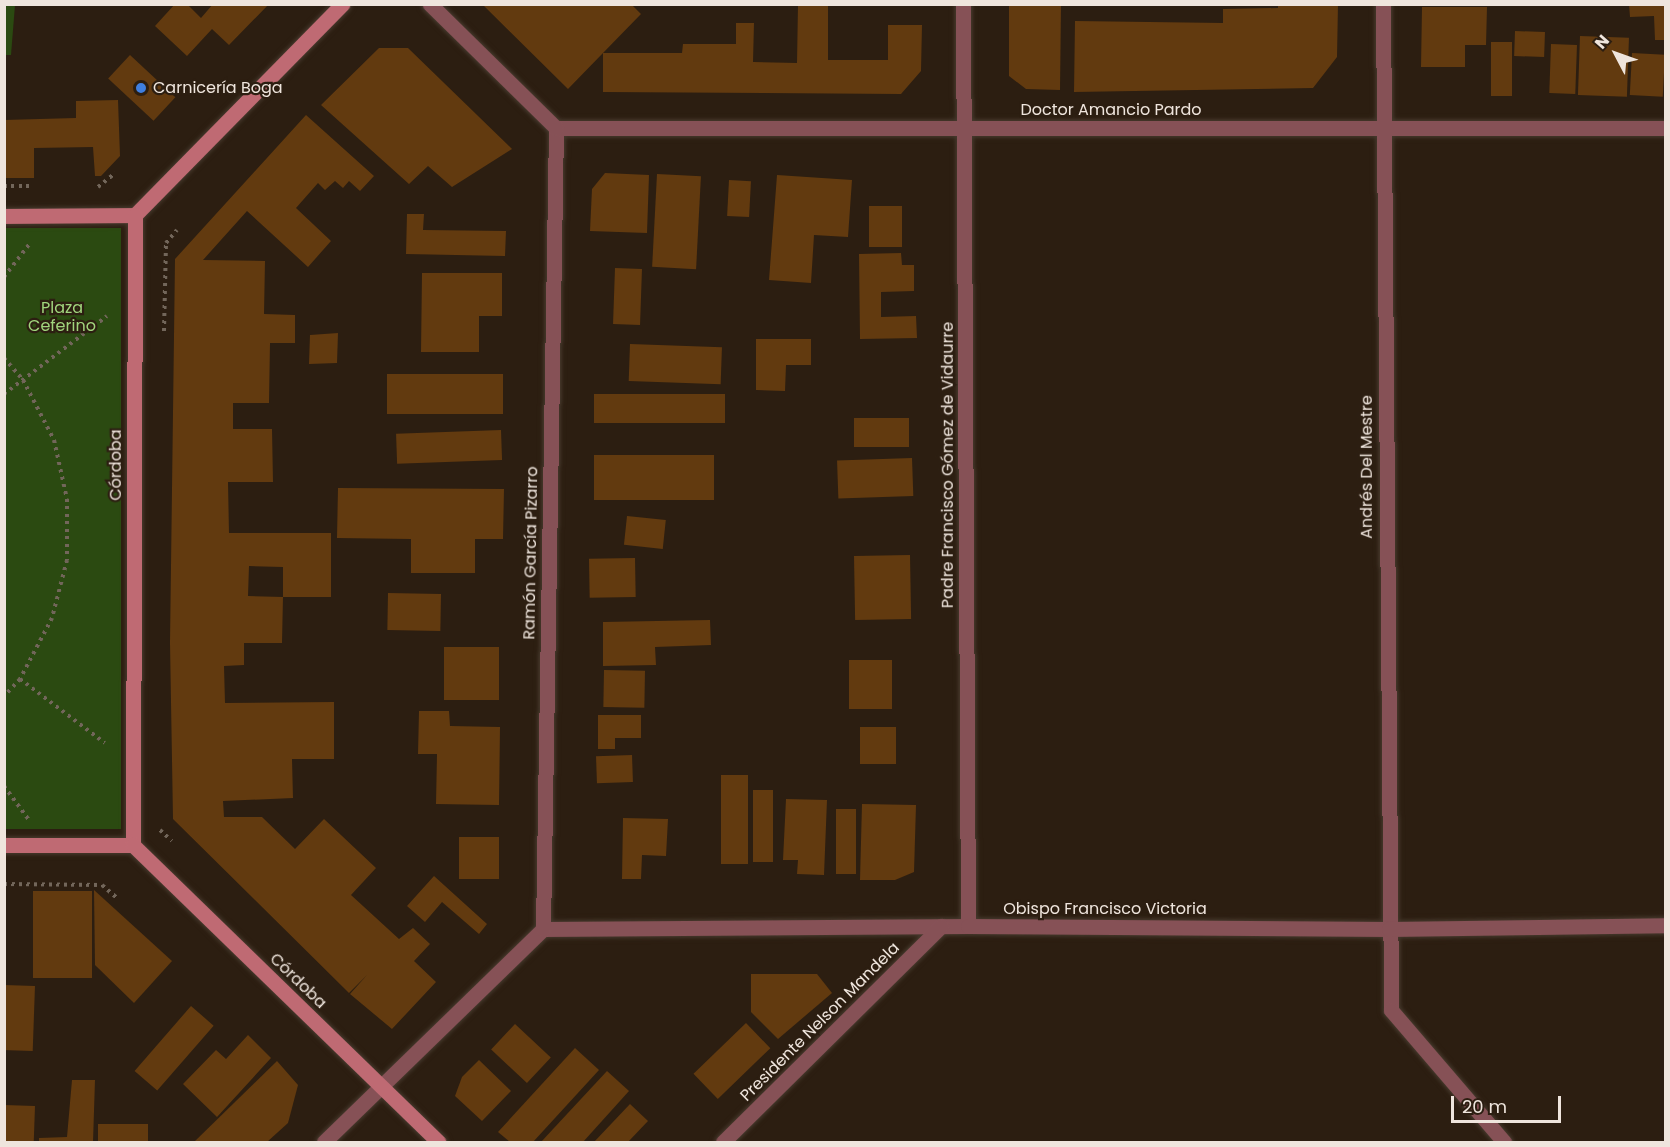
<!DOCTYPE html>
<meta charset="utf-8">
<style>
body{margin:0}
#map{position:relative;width:1670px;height:1147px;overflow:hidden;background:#2c1e11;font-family:Poppins,sans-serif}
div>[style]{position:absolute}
.green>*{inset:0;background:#2b4a11;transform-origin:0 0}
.building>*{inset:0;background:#623a0f;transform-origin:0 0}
.path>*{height:4px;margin-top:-2px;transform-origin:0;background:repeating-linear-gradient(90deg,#72665a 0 3px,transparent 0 7.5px)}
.roads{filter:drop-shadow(0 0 2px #473a2e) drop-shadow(0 0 2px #473a2e)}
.street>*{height:15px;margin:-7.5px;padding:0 7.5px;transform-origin:7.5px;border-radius:7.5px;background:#865156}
.secondary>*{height:15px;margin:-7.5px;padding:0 7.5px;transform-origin:7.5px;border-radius:7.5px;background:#bf6a73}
.dots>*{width:16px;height:16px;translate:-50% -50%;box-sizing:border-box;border:3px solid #2c1e11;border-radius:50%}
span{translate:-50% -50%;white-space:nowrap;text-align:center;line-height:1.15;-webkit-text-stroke:4.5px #2c1e11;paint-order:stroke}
.poi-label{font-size:16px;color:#efe5dd}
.left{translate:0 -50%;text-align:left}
.street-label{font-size:16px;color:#efe5dd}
.park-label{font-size:16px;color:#a1d57d}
.frame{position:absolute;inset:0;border:6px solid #efe5dd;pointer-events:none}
.north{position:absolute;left:1586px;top:24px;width:60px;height:60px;-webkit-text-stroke:4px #2c1e11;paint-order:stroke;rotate:311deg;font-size:16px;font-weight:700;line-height:24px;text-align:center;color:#efe5dd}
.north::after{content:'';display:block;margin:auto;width:21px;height:27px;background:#efe5dd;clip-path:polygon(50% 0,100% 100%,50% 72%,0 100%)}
.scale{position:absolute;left:1451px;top:1096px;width:110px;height:27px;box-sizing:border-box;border:3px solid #efe5dd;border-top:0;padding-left:8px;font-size:18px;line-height:21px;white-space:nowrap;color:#efe5dd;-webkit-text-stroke:4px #2c1e11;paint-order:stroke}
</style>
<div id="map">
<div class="green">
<i style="clip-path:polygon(4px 5px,15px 5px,11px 55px,5px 55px)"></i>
<i style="left:4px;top:228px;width:117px;height:601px"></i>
</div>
<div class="building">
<i style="clip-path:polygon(175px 4px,187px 4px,201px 18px,213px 4px,269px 4px,229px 45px,212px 29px,187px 56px,155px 26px)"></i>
<i style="clip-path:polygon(482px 4px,631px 4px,641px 14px,603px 53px,682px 53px,683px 44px,736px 44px,736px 23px,754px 23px,753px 62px,797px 63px,798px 4px,828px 4px,828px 60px,888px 60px,888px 25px,922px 25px,921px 71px,901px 94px,603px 92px,603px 53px,568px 89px)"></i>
<i style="clip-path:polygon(1009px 4px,1061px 4px,1060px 90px,1026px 89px,1009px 76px)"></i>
<i style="clip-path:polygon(1278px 4px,1338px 4px,1337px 57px,1313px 88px,1074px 92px,1075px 21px,1223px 23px,1223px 9px,1278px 8px)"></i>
<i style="clip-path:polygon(1629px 4px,1665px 4px,1665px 40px,1655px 40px,1654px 16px,1630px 17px)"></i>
<i style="clip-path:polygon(1422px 7px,1487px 7px,1486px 45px,1465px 45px,1465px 67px,1421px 67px)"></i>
<i style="left:1515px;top:31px;width:30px;height:25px;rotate:2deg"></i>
<i style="left:1580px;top:36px;width:49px;height:59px;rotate:2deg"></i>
<i style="left:1491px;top:42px;width:21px;height:54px"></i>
<i style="left:1551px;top:44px;width:26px;height:49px;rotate:2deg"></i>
<i style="clip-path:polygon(379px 48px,408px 48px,512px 149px,452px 187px,428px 166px,409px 184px,321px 105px)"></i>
<i style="left:1632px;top:53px;width:33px;height:42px;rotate:3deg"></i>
<i style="left:130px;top:55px;width:62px;height:32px;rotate:43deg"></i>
<i style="clip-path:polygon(118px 100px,120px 156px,101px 176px,95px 176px,93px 147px,34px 148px,34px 178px,4px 178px,4px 120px,76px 118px,76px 101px)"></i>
<i style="clip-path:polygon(306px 115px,374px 176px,360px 191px,349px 181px,343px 188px,335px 181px,325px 190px,318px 183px,296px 208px,331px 241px,308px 267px,247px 211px,203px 260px,265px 261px,264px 314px,295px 315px,295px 343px,270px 343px,269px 403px,233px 403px,233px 429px,272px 429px,273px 482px,228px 482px,229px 533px,331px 533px,331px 597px,283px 597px,283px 567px,249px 566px,248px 596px,283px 597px,282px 643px,244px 643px,244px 665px,224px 666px,225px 703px,334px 702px,334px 759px,292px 759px,293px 798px,223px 801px,224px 817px,262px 817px,295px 849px,324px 819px,376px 868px,351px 895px,399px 939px,413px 928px,430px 944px,414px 961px,436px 982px,392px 1029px,350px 994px,367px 975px,349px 993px,173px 819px,170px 643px,175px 259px)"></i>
<i style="clip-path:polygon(605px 173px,649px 175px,647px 233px,590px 231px,592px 189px)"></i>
<i style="left:657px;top:174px;width:44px;height:93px;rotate:3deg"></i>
<i style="clip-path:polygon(777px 175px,852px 180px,848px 237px,814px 235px,811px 283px,769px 280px)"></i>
<i style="left:729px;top:180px;width:22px;height:36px;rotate:3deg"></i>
<i style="left:869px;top:206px;width:33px;height:41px"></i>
<i style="clip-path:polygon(407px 214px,424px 214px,423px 230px,506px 231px,505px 256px,406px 254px)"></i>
<i style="clip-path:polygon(901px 253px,902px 265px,914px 265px,914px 291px,881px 292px,881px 317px,916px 316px,917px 338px,860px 339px,859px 254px)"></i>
<i style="left:615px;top:268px;width:27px;height:56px;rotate:2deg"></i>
<i style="clip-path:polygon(422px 273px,502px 273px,502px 316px,479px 316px,479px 352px,421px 352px)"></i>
<i style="clip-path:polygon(338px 333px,337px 363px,309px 364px,310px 335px)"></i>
<i style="clip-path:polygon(756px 339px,811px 339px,811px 365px,786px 365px,785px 391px,756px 390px)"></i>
<i style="left:630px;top:344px;width:92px;height:37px;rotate:2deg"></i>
<i style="left:503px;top:374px;width:40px;height:116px;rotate:90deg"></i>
<i style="left:594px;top:394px;width:131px;height:29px"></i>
<i style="left:909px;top:418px;width:29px;height:55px;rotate:90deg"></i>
<i style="left:501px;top:430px;width:30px;height:105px;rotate:88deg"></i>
<i style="left:594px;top:455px;width:120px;height:45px"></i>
<i style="left:912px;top:458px;width:38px;height:75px;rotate:88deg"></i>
<i style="clip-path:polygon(338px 488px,504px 489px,503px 539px,475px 539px,475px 573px,411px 573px,411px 539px,337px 538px)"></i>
<i style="left:627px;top:516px;width:39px;height:29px;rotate:6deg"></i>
<i style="left:910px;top:555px;width:64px;height:56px;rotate:89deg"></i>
<i style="left:635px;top:558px;width:39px;height:46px;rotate:89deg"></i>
<i style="left:388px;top:593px;width:53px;height:37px;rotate:1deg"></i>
<i style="clip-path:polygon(710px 620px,711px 645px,655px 647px,656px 665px,603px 666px,603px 622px)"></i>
<i style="left:444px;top:647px;width:55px;height:53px"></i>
<i style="left:849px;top:660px;width:43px;height:49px"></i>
<i style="left:604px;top:670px;width:41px;height:37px;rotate:1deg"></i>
<i style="clip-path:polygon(419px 711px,449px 711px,450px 726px,500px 727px,499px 805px,436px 804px,437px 754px,418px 754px)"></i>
<i style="clip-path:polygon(598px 715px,641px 715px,641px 738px,615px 738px,615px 749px,598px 749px)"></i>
<i style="left:860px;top:727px;width:36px;height:37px"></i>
<i style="left:632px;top:755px;width:27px;height:36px;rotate:88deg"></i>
<i style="left:721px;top:775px;width:27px;height:89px"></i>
<i style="left:753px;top:790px;width:20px;height:72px"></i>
<i style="clip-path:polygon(786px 799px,827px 800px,824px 875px,797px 874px,798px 860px,783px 860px)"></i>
<i style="clip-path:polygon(862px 804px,916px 805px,914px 872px,895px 880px,860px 880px)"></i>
<i style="left:836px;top:809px;width:20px;height:65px"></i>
<i style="clip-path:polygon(623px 818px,668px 819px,666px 856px,642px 855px,641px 879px,622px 879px)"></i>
<i style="left:459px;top:837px;width:40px;height:42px"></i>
<i style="clip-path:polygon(434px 876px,487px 924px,479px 934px,442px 902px,425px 922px,407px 906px)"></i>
<i style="clip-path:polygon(94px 890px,172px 961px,134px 1003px,95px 965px)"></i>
<i style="left:92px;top:891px;width:87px;height:59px;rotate:90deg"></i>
<i style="clip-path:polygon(751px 974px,817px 974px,832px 993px,778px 1039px,751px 1012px)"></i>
<i style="left:4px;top:985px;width:31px;height:65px;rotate:2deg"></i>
<i style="left:191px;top:1006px;width:30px;height:86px;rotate:41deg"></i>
<i style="left:746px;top:1023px;width:35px;height:73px;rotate:46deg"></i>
<i style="left:515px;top:1024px;width:49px;height:35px;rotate:43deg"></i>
<i style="clip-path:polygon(248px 1035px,271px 1058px,217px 1117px,183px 1084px,216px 1050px,226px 1059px)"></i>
<i style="clip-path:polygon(575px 1048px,599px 1070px,533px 1142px,510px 1142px,498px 1132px)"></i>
<i style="clip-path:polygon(479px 1060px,511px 1091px,482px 1121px,455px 1096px,462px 1077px)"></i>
<i style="clip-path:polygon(277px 1061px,298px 1085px,288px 1123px,267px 1142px,194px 1142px)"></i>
<i style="clip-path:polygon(607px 1071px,629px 1091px,583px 1142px,541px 1142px)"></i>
<i style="clip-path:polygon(72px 1080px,95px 1080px,93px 1142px,39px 1142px,39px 1138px,67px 1137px)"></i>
<i style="clip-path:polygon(630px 1104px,648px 1121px,628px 1142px,594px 1142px)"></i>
<i style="left:35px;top:1106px;width:36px;height:31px;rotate:92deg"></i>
<i style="left:148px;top:1124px;width:18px;height:50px;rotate:90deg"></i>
</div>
<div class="path">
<i style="left:4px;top:186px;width:30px"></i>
<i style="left:98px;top:187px;width:22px;rotate:-39deg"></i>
<i style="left:4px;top:277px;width:44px;rotate:-52.4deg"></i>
<i style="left:164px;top:331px;width:88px;rotate:-88.7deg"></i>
<i style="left:166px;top:243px;width:17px;rotate:-50deg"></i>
<i style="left:4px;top:358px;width:29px;rotate:49deg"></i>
<i style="left:23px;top:380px;width:68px;rotate:62.7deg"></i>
<i style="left:54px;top:440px;width:60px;rotate:77.6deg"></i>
<i style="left:67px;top:499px;width:61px;rotate:90deg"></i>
<i style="left:67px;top:560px;width:60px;rotate:104.5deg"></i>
<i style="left:52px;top:618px;width:69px;rotate:117.7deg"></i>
<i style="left:20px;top:679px;width:23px;rotate:133deg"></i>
<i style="left:4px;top:394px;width:129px;rotate:-37.1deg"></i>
<i style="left:20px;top:679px;width:106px;rotate:37deg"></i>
<i style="left:4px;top:786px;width:42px;rotate:53.7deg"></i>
<i style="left:160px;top:830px;width:16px;rotate:43deg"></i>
<i style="left:4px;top:884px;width:98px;rotate:0.6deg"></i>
<i style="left:102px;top:885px;width:20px;rotate:41deg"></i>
</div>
<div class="roads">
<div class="street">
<i style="left:963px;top:4px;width:922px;rotate:89.69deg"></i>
<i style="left:1383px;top:4px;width:1006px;rotate:89.54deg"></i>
<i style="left:1391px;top:1010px;width:174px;rotate:49.4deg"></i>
<i style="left:556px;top:128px;width:1110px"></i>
<i style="left:543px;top:929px;width:425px;rotate:-0.4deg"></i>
<i style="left:968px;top:926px;width:421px;rotate:0.4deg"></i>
<i style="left:1389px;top:929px;width:277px;rotate:-0.8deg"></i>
<i style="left:324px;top:1142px;width:305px;rotate:-44.2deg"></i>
<i style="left:543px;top:929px;width:801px;rotate:-89.07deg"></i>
<i style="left:556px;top:128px;width:177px;rotate:-135.5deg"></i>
<i style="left:723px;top:1142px;width:307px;rotate:-44.7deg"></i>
</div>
<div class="secondary">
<i style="left:135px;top:215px;width:296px;rotate:-45.5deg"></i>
<i style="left:4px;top:216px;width:131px;rotate:-0.4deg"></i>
<i style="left:4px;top:845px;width:129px"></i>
<i style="left:133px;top:845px;width:630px;rotate:-89.82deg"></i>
<i style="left:133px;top:845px;width:426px;rotate:44.2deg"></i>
</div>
</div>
<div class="dots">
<i style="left:141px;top:88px;background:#3f7fe0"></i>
</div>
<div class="poi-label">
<span class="left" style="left:153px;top:88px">Carnicería Boga</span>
</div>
<div class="street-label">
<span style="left:1111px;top:110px">Doctor Amancio Pardo</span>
<span style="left:116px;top:465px;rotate:-90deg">Córdoba</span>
<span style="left:948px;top:465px;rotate:-90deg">Padre Francisco Gómez de Vidaurre</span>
<span style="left:1367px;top:467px;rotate:-90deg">Andrés Del Mestre</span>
<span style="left:531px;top:553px;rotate:-89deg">Ramón García Pizarro</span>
<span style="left:1105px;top:909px">Obispo Francisco Victoria</span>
<span style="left:298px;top:981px;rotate:44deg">Córdoba</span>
<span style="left:820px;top:1022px;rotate:-45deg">Presidente Nelson Mandela</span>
</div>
<div class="park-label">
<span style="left:62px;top:317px">Plaza<br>Ceferino</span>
</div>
<div class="frame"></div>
<div class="north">N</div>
<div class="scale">20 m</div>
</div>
